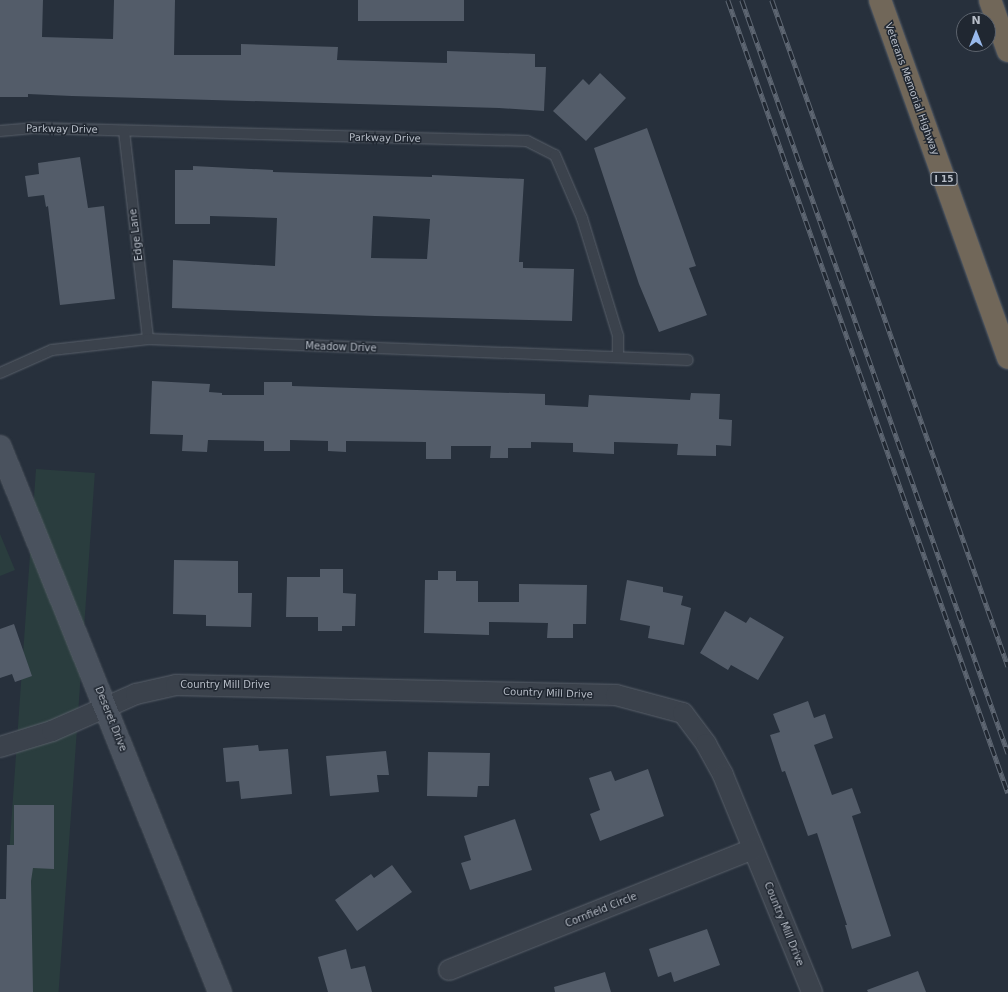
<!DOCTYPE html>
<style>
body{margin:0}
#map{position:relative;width:1008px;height:992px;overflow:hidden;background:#27303c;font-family:"DejaVu Sans",sans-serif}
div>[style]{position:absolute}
.green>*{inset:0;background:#2a3d3e;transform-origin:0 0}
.building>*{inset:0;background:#535c69;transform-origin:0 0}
.roads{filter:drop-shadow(0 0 1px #59606a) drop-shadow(0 0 1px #59606a)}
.lane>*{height:10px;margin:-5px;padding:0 5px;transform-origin:5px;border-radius:5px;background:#3b424c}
.street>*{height:20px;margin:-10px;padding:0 10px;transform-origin:10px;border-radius:10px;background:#3b424c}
.secondary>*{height:22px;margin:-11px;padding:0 11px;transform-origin:11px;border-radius:11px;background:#4a525e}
.highway>*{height:22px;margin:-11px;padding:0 11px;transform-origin:11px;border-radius:11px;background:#716759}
.rail>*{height:4.5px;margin-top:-2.25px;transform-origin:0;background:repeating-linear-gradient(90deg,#202731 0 9px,#5e6672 0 18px);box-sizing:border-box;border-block:1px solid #5e6672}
span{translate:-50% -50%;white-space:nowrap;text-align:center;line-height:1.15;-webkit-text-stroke:3px #202731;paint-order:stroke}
.shield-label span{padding:1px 3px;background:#202731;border:1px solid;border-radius:3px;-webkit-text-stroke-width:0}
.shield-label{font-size:9px;color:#b7bdc7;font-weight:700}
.street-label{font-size:10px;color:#b7bdc7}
.north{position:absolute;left:956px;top:12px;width:40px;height:40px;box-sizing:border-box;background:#202731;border:1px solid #5c636d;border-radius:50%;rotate:0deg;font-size:11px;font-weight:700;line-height:16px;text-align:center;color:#b7bdc7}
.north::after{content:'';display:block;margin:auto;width:14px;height:18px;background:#98b9eb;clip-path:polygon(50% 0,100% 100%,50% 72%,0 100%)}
</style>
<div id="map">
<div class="green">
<i style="left:36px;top:469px;width:59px;height:564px;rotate:4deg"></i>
<i style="clip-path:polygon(0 534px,15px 570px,0 576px)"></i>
</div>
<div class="building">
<i style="clip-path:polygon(0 0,43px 0,42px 37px,113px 39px,114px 0,175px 0,174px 55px,241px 55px,241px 44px,338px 47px,337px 60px,447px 63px,447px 51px,535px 54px,535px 67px,546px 67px,544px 111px,499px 108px,72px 96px,28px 94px,28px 97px,0 97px)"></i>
<i style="left:358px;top:0;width:106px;height:21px"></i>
<i style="clip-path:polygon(600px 73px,626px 98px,586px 141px,553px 111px,583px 79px,589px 85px)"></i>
<i style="clip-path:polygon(647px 128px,696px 266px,689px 268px,707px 315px,659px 332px,639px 284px,594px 148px)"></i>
<i style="clip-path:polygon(80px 157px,88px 208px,104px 206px,115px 299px,60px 305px,48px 206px,46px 207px,44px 195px,28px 197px,25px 176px,39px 174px,38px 163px)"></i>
<i style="clip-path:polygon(evenodd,193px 166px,273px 170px,273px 172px,432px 177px,432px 175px,524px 179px,519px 262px,523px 262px,523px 268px,574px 269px,572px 321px,375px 316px,172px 308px,173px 260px,275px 266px,277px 218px,210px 216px,210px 224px,175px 224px,175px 170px,193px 170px,193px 166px,373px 216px,430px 219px,427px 259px,371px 258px,373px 216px)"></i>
<i style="clip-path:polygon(152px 381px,210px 384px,209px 392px,222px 393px,222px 395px,264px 395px,264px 382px,292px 382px,292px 386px,545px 394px,545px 405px,588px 407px,589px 395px,690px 400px,691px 393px,720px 394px,719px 419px,732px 420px,731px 446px,716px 445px,716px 456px,677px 455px,678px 444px,614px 442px,614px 454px,573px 452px,573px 443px,531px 442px,531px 448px,508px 448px,508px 458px,490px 458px,491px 446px,451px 446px,451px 459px,426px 459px,426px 442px,346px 441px,346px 452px,328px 451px,328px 441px,290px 440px,290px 451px,264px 451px,264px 441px,208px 440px,207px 452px,182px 451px,183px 435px,150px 434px)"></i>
<i style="clip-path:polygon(174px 560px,238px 561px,238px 593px,252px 593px,251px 627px,206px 626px,206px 615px,173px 614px)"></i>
<i style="clip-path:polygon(320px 569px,343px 569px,343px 593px,356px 594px,355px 626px,342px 626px,342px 631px,318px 631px,318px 617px,286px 617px,287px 577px,320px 577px)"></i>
<i style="clip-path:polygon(438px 571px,456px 571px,456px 581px,478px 581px,478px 602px,519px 602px,519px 584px,587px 585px,586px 624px,573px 624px,573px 638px,547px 638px,548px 623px,489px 622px,489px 635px,424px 633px,425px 580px,438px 580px)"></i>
<i style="clip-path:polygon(627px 580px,663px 587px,663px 592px,683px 596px,681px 605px,691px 608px,684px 645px,648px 638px,650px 626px,620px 620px)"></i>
<i style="clip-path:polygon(725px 611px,746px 623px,750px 617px,784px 637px,758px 680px,731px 665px,728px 670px,700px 653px)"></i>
<i style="clip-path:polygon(14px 624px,32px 676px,15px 682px,12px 674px,0 678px,0 629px)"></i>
<i style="clip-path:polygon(808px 701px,814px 718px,825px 714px,833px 738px,814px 745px,832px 795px,852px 788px,861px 813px,852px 816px,891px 936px,852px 949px,845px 925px,847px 925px,817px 833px,808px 836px,785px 771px,782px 772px,770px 735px,780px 732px,773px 714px)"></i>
<i style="clip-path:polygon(258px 745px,259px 751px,288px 749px,292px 794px,241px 799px,239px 781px,226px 782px,223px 748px)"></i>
<i style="clip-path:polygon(386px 751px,389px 775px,377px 775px,379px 792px,330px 796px,326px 756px)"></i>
<i style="clip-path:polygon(428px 752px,490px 753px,489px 786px,478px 786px,477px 797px,427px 796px)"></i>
<i style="clip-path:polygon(648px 769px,664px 816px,600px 841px,590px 814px,600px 810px,589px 778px,611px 771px,615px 781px)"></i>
<i style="clip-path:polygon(14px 805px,54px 805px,54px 869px,33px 868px,31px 881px,33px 992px,0 992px,0 899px,6px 899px,7px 845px,14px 845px)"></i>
<i style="clip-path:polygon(515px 819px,532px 870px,470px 890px,461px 863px,471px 860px,464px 836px)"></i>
<i style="clip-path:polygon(392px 865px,412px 892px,357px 931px,335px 900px,371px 874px,374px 878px)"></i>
<i style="clip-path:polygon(707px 929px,720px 965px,674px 982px,671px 972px,658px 977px,649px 949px)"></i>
<i style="clip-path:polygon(346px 949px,351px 969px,365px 966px,372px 992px,328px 992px,318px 957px)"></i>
<i style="clip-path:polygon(918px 971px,926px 992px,868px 992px,867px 990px)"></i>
<i style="clip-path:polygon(605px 972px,611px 992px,555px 992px,554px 987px)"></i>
</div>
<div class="roads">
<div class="lane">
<i style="left:0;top:131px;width:33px;rotate:-5deg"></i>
<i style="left:33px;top:128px;width:494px;rotate:1.5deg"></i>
<i style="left:527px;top:141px;width:31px;rotate:27deg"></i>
<i style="left:555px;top:155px;width:69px;rotate:66.8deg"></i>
<i style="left:582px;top:218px;width:123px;rotate:73deg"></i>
<i style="left:618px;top:336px;width:21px;rotate:90deg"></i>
<i style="left:124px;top:131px;width:209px;rotate:83.4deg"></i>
<i style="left:0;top:373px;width:57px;rotate:-23.9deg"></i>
<i style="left:52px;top:350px;width:97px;rotate:-6.5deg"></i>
<i style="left:148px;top:339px;width:540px;rotate:2.23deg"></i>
</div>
<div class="street">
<i style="left:0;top:747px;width:54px;rotate:-17.1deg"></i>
<i style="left:52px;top:731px;width:92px;rotate:-23.8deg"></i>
<i style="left:136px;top:694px;width:41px;rotate:-12.7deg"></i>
<i style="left:176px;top:685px;width:440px;rotate:1.3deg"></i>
<i style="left:616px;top:695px;width:69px;rotate:15deg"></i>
<i style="left:683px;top:713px;width:39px;rotate:53deg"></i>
<i style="left:706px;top:744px;width:35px;rotate:61deg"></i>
<i style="left:723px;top:775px;width:235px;rotate:67.7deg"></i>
<i style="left:449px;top:970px;width:327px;rotate:-21.7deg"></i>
</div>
<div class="secondary">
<i style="left:0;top:447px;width:588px;rotate:68.02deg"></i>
</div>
<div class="highway">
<i style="left:880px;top:0;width:380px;rotate:70.3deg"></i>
<i style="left:990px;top:0;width:54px;rotate:70.6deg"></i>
</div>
</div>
<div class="rail">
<i style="left:728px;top:0;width:841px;rotate:70.55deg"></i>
<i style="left:742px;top:0;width:799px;rotate:70.54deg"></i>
<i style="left:772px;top:0;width:707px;rotate:70.49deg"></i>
</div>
<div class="shield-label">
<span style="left:944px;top:179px">I 15</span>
</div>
<div class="street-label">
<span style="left:912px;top:89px;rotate:70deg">Veterans Memorial Highway</span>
<span style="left:62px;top:129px;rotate:1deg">Parkway Drive</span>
<span style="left:385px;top:138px;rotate:1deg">Parkway Drive</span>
<span style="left:136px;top:235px;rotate:-97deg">Edge Lane</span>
<span style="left:341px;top:347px;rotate:2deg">Meadow Drive</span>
<span style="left:225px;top:685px">Country Mill Drive</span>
<span style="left:548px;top:693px;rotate:2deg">Country Mill Drive</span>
<span style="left:111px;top:719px;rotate:68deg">Deseret Drive</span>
<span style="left:601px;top:910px;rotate:-22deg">Cornfield Circle</span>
<span style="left:784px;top:924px;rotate:68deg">Country Mill Drive</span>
</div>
<div class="north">N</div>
</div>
